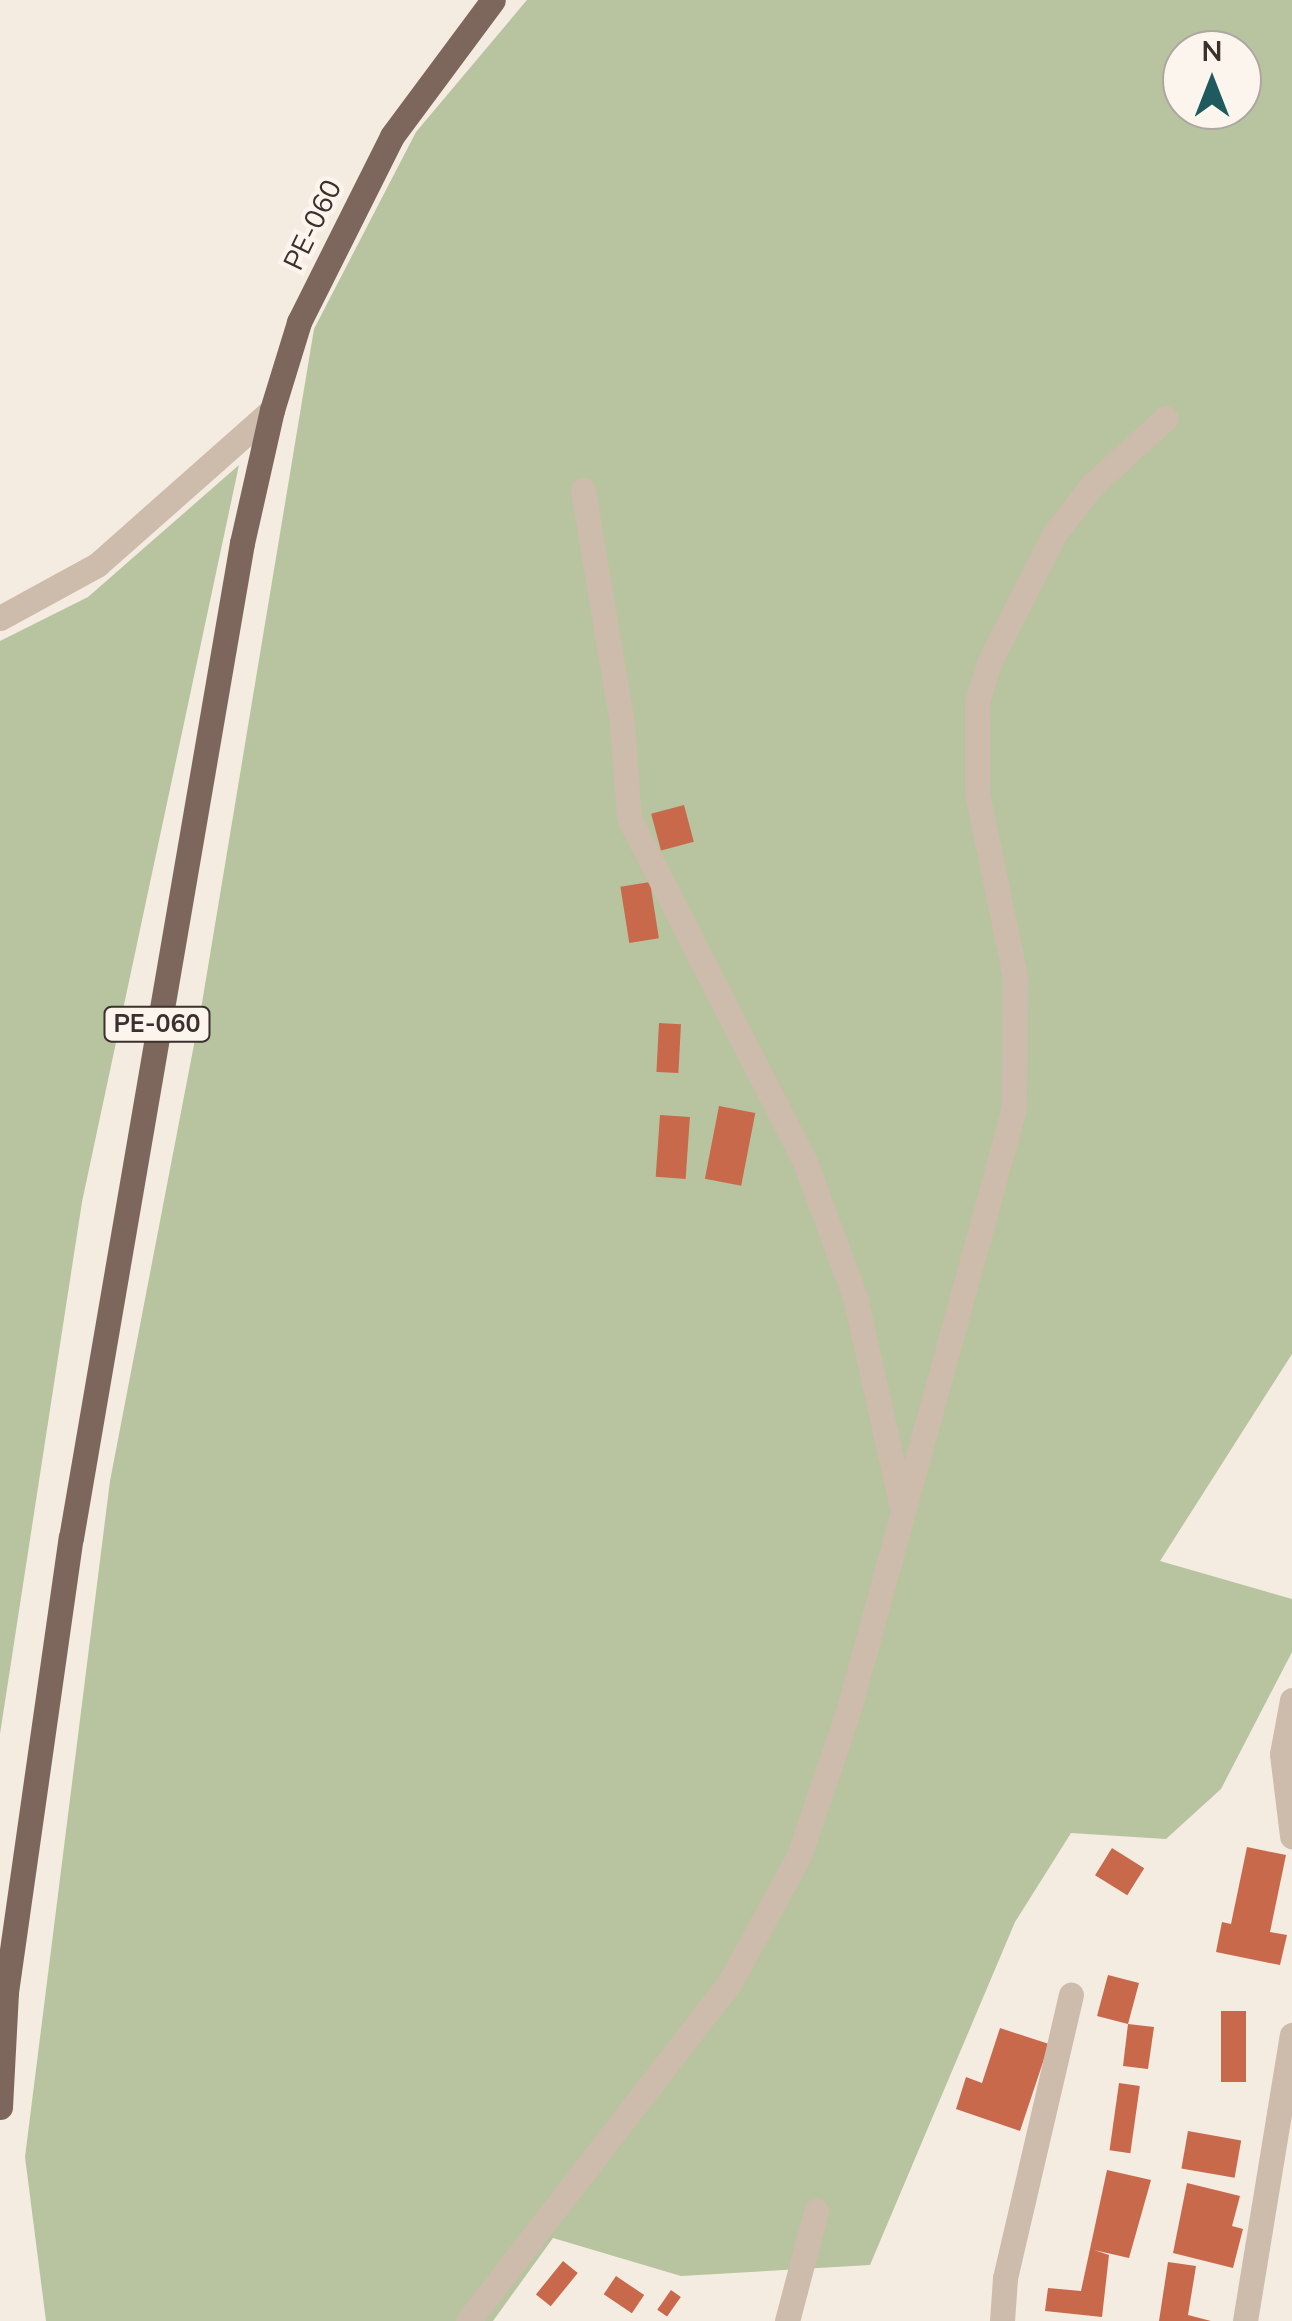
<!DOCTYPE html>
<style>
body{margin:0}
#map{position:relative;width:1292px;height:2321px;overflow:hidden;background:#f4ebe1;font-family:"Nunito Sans",sans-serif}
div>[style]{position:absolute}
.green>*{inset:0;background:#b8c4a0}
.building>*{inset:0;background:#c8694b;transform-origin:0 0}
.street>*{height:25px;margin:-12.5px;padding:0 12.5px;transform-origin:12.5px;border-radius:12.5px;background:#cdbbac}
.primary>*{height:25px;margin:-12.5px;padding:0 12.5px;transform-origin:12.5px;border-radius:12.5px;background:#7d675c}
span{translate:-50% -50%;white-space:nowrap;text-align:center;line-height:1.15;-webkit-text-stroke:9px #fbf5ee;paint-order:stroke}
.shield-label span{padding:2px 8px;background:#fbf5ee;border:2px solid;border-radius:8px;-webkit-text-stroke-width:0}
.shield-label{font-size:25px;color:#3b302b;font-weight:700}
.street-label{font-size:28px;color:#3b302b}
.north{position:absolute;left:1162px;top:30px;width:100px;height:100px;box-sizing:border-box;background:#fbf5ee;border:2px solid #aea6a0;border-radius:50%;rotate:0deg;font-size:28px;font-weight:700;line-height:40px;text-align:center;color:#3b302b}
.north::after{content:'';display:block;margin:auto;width:35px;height:45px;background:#1f5a5e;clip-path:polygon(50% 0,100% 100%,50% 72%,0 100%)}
</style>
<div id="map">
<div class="green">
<i style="clip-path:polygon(evenodd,527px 0,1292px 0,1292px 1354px,1160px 1561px,1292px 1599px,1292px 1652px,1221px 1789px,1166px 1839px,1071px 1833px,1015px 1922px,870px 2265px,681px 2276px,553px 2238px,493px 2321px,46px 2321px,25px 2157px,110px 1481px,202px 1003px,314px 329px,416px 132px,527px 0,1182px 50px,1242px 50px,1242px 110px,1182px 110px,1182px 50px)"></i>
<i style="clip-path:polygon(239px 465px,82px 1202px,0 1734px,0 641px,88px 597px)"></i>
</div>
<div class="building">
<i style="left:684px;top:805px;width:38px;height:34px;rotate:75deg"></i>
<i style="left:650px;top:882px;width:57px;height:30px;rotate:81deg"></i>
<i style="left:659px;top:1023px;width:22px;height:49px;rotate:3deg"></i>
<i style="left:719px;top:1106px;width:37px;height:74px;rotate:11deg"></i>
<i style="left:660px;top:1115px;width:30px;height:62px;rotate:4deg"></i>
<i style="clip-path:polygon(1247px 1847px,1286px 1855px,1270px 1932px,1287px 1935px,1280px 1965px,1216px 1952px,1222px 1922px,1231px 1924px)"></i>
<i style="left:1112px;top:1848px;width:38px;height:32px;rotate:32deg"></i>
<i style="clip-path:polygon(1108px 1975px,1139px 1983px,1128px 2024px,1154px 2027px,1148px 2069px,1123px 2066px,1128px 2024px,1097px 2016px)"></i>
<i style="left:1221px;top:2011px;width:25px;height:71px"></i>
<i style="clip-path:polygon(1000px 2028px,1049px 2044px,1020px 2131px,956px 2109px,966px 2077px,982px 2083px)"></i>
<i style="left:1119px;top:2083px;width:21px;height:68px;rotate:8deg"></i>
<i style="left:1188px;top:2131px;width:54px;height:38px;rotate:10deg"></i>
<i style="clip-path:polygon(1107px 2170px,1151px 2180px,1129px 2258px,1094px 2250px,1109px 2255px,1102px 2317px,1045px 2311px,1048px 2288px,1081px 2291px)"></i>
<i style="clip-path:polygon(1187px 2183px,1240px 2196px,1232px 2226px,1243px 2229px,1233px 2268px,1173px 2253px)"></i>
<i style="left:563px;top:2261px;width:19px;height:43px;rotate:39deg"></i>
<i style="clip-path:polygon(1168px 2262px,1196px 2266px,1188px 2315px,1211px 2321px,1159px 2321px)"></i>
<i style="left:616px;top:2276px;width:34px;height:22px;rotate:34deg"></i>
<i style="left:671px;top:2290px;width:12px;height:24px;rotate:35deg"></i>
</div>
<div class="street">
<i style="left:583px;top:490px;width:236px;rotate:80.5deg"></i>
<i style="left:622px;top:723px;width:95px;rotate:85.8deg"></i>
<i style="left:629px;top:818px;width:386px;rotate:62.9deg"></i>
<i style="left:805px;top:1162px;width:144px;rotate:69.7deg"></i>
<i style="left:855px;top:1297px;width:211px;rotate:77.4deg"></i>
<i style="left:0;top:618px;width:111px;rotate:-28.7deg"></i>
<i style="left:97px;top:565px;width:234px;rotate:-41.5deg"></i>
<i style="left:1292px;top:1700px;width:55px;rotate:100.5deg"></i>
<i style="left:1282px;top:1754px;width:83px;rotate:83deg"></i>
<i style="left:468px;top:2321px;width:428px;rotate:-52.3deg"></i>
<i style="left:730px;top:1982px;width:141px;rotate:-61.3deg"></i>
<i style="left:798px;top:1858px;width:154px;rotate:-71.1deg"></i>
<i style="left:848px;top:1712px;width:626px;rotate:-74.63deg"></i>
<i style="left:1014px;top:1108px;width:132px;rotate:-89.6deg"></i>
<i style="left:1015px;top:976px;width:188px;rotate:-101.7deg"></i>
<i style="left:977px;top:792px;width:90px;rotate:-90deg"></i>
<i style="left:977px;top:702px;width:44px;rotate:-72.8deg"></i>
<i style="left:990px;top:660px;width:143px;rotate:-62.9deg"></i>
<i style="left:1055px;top:533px;width:62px;rotate:-52.2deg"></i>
<i style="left:1093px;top:484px;width:98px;rotate:-42.1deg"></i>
<i style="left:787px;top:2321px;width:114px;rotate:-75.2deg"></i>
<i style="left:1002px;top:2321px;width:43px;rotate:-86deg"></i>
<i style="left:1005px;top:2278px;width:291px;rotate:-76.9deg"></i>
<i style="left:1245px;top:2321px;width:290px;rotate:-80.7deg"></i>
</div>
<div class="primary">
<i style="left:0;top:2107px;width:115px;rotate:-87deg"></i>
<i style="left:6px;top:1992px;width:459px;rotate:-81.9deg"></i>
<i style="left:71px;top:1538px;width:1010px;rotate:-80.25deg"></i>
<i style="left:242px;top:543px;width:136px;rotate:-77.3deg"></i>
<i style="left:272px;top:410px;width:92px;rotate:-72.9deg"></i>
<i style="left:299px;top:322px;width:208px;rotate:-63.4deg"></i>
<i style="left:392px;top:136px;width:169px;rotate:-53.4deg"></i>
</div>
<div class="shield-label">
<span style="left:157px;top:1024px">PE-060</span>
</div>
<div class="street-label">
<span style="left:313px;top:225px;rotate:-64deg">PE-060</span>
</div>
<div class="north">N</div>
</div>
